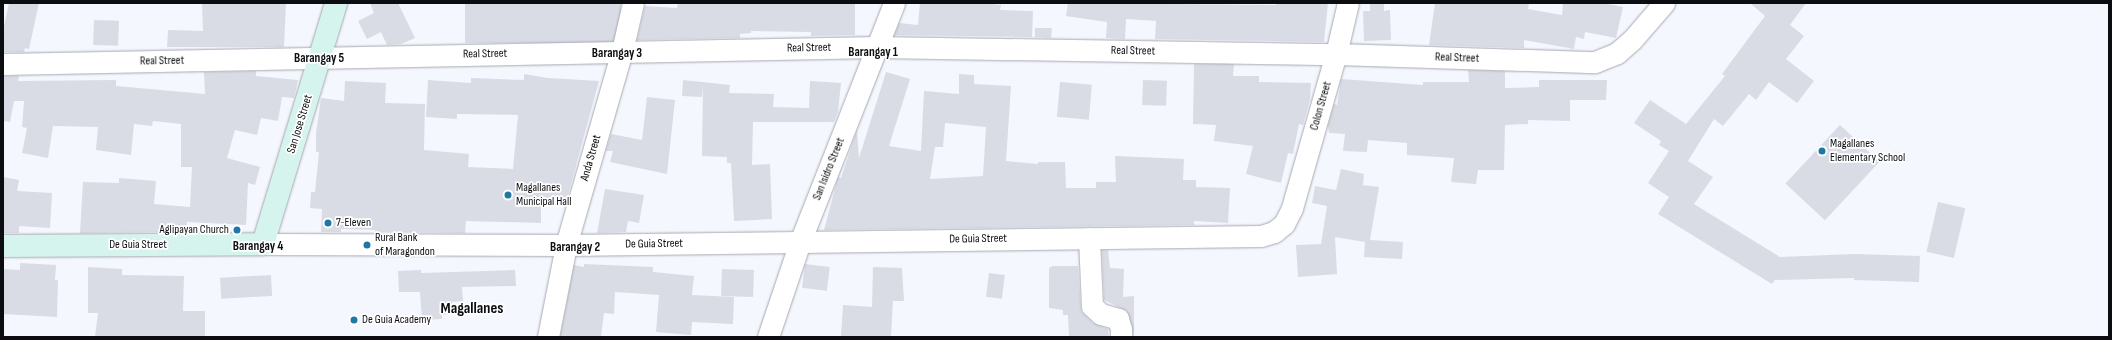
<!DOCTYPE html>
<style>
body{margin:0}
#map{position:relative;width:2112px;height:340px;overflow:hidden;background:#f5f7fe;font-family:"Sofia Sans Condensed",sans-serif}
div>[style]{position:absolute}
.building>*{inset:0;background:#d9dce4;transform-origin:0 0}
.roads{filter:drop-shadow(0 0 1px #a6a8b0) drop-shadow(0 0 1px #a6a8b0)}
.street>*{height:21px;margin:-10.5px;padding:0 10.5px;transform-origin:10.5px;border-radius:10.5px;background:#fff}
.secondary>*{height:22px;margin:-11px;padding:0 11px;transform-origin:11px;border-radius:11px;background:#d5f4ed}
.dots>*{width:11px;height:11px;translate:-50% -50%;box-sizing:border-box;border:2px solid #fff;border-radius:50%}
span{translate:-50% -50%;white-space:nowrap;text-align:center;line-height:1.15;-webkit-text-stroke:3.5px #fff;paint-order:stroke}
.street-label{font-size:12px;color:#0c0d10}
.poi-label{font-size:12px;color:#0c0d10}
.left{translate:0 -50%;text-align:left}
.right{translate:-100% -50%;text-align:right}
.neighbourhood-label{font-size:13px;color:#0c0d10;font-weight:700}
.district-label{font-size:16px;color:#0c0d10;font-weight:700}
.frame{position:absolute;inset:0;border:4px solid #0c0d10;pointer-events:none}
</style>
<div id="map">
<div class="building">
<i style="clip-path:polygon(9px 3px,39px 3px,29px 49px,25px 48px,24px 52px,3px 52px,3px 31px)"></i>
<i style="clip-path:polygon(202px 3px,286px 3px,284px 47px,167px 47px,168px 30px,203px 31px)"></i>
<i style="clip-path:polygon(370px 3px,398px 3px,415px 38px,401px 44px,387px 45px,381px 32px,367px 39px,358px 21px,374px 13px)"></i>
<i style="left:465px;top:3px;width:156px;height:40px"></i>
<i style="clip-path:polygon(678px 3px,855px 3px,855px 35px,811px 36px,811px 32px,751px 31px,751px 33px,740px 34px,740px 38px,637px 40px,645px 6px,677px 8px)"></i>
<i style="clip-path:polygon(920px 3px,983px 3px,1001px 5px,1000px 10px,1033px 11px,1032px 37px,894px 35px,899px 23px,918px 25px)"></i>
<i style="clip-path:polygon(1068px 3px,1276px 5px,1276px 3px,1328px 3px,1324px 42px,1155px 39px,1156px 21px,1126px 19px,1125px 39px,1106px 38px,1107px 22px,1066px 16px)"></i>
<i style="clip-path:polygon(1370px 3px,1384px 3px,1384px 11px,1390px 10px,1391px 40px,1364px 41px,1363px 11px,1370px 11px)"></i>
<i style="clip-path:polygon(1435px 3px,1529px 3px,1528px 9px,1562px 15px,1563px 3px,1603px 3px,1623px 7px,1616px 38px,1585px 32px,1584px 39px,1576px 37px,1574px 49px,1524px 40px,1524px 48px,1429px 45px)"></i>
<i style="clip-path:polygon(1750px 3px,1806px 3px,1790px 25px,1804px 36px,1786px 59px,1814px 81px,1797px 103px,1769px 82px,1756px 100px,1749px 94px,1723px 126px,1714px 119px,1688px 161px,1713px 177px,1694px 204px,1780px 257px,1855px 254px,1920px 256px,1919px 282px,1854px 280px,1854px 278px,1775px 280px,1772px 284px,1658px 214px,1669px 197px,1648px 183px,1669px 151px,1659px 145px,1661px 141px,1634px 123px,1650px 100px,1686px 124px,1725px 76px,1722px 74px,1765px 16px)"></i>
<i style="left:94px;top:20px;width:25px;height:25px;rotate:2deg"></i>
<i style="clip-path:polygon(1035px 28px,1052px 28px,1051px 38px,1035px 37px)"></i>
<i style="clip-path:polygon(1194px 64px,1234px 64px,1233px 76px,1259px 76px,1259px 82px,1311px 83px,1310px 100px,1303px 125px,1299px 124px,1293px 154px,1288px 153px,1281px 183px,1246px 174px,1253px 146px,1214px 141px,1216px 125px,1193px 124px)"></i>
<i style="clip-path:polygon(1468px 70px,1505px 71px,1505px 88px,1539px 87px,1539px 80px,1607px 80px,1606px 100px,1570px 100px,1570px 121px,1528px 120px,1528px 124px,1505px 125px,1504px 170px,1478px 170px,1476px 184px,1451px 182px,1454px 158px,1407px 155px,1407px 143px,1368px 140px,1367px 152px,1343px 151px,1345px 134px,1329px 133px,1328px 125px,1334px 104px,1337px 105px,1341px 79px,1423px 85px,1423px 82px,1469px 82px)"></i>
<i style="clip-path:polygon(256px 71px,256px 76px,298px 80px,294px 98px,282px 97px,278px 121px,261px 118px,257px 135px,235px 130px,227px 158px,260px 167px,255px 185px,248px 183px,246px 225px,187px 222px,186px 232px,80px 233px,83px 182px,119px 183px,119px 178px,156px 181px,154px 204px,190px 207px,192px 167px,181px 167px,181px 124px,153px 121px,152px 126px,134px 124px,131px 155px,96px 150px,98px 127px,53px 126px,48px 158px,22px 153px,27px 128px,22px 127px,24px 101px,14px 101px,10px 122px,3px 121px,3px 76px,19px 76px,18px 81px,116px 80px,116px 86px,205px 94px,204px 72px)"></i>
<i style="clip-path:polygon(evenodd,886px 72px,910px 79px,889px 146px,921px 151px,924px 91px,959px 94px,959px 74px,974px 75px,974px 84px,1011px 86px,1006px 161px,1038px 164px,1038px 162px,1065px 162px,1066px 188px,1096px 188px,1096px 182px,1116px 182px,1115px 156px,1184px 159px,1183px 180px,1196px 180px,1196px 187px,1230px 188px,1228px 223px,1194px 221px,1194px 225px,824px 230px,837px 181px,838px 177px,841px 178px,857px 130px,859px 158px,886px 72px,945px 123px,986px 127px,983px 176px,930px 179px,935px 147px,943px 147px,945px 123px)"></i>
<i style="clip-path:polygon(524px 74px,548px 78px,599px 81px,565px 206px,541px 203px,541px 223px,466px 221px,465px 233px,375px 232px,375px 230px,341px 229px,341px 232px,321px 232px,322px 209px,310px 208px,311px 192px,315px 192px,319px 152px,316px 152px,316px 133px,321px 98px,344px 101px,345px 81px,386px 83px,385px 103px,425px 104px,424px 150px,469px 154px,468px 167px,513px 169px,518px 115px,457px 114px,457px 119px,426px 117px,428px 80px,471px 83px,471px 78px,524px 80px)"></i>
<i style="clip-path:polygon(683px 80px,730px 85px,729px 93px,774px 94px,773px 107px,809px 108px,810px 81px,841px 83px,838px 112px,834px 122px,753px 122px,752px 165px,770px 164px,772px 219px,734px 221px,731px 163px,727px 163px,727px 157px,702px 156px,703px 84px,702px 97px,682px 96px)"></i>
<i style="left:1143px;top:80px;width:24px;height:25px;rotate:2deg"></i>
<i style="left:1060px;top:82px;width:32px;height:35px;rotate:5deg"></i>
<i style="clip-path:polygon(647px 97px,675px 100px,667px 174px,610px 162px,613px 151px,606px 151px,611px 134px,642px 140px)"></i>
<i style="left:1840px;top:125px;width:54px;height:80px;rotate:43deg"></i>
<i style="clip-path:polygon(1341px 169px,1364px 174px,1363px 185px,1379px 187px,1370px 240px,1403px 242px,1402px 259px,1364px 257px,1365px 242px,1335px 237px,1337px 274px,1298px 277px,1296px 245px,1321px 244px,1327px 206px,1312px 203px,1315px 186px,1336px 190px)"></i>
<i style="clip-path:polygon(3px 177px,19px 180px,17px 191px,52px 193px,50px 228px,19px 226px,19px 233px,4px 233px)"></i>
<i style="clip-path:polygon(605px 189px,644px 195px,639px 223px,628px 221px,626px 232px,597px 233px)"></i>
<i style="left:1938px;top:202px;width:28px;height:51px;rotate:13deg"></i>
<i style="clip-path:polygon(1102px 250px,1108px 250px,1110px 268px,1124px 269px,1123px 297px,1134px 296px,1134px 337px,1127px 311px,1104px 300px)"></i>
<i style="clip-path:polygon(20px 263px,56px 265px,55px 280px,58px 280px,57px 317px,3px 314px,3px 269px,20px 270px)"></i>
<i style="clip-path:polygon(584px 264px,653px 267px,653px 272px,694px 276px,692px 295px,734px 297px,733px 324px,692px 322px,691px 335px,656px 332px,659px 295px,615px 292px,614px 314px,604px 313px,601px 337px,560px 337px,574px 265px,584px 267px)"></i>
<i style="left:805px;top:264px;width:25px;height:24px;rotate:7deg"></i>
<i style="clip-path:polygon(1052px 266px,1078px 266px,1081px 311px,1093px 323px,1108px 329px,1109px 337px,1069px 337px,1068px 315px,1063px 315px,1063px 310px,1049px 308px,1049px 268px)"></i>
<i style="clip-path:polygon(88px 267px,122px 269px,122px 275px,184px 276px,183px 311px,205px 311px,205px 337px,95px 337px,98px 313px,88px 313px)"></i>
<i style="clip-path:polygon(873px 267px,902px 268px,904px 301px,893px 301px,891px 337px,841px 337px,843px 305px,872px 307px)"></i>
<i style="left:722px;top:269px;width:32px;height:27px;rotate:2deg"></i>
<i style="clip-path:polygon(421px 270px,421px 273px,515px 270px,516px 286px,462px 287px,463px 301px,452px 302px,452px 314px,442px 315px,442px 319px,422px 320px,420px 292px,399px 292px,398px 271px)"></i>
<i style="left:989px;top:273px;width:16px;height:24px;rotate:7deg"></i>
<i style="left:271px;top:275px;width:21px;height:51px;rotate:87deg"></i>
</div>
<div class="roads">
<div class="street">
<i style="left:3px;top:64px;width:875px;rotate:-1.11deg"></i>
<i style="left:878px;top:47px;width:458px;rotate:0.9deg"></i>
<i style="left:1336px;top:54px;width:259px;rotate:1.8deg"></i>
<i style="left:1595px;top:62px;width:24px;rotate:-22deg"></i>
<i style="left:1617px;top:53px;width:20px;rotate:-41deg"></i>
<i style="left:1632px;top:40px;width:49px;rotate:-49.1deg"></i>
<i style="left:1089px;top:238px;width:68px;rotate:87.5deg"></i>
<i style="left:1092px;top:306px;width:12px;rotate:42deg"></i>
<i style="left:1101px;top:314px;width:18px;rotate:16deg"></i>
<i style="left:1118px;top:319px;width:10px;rotate:73deg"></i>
<i style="left:1121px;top:329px;width:8px;rotate:90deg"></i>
<i style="left:263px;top:244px;width:303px;rotate:0.2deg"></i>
<i style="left:566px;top:245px;width:695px;rotate:-0.74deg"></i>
<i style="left:1261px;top:236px;width:14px;rotate:-17deg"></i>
<i style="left:1274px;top:232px;width:13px;rotate:-39deg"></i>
<i style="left:1284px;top:224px;width:18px;rotate:-63deg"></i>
<i style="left:1292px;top:208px;width:160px;rotate:-74.1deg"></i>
<i style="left:1336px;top:54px;width:52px;rotate:-76.8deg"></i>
<i style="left:548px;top:337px;width:94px;rotate:-78.9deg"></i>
<i style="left:566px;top:245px;width:202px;rotate:-73.9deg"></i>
<i style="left:622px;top:51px;width:49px;rotate:-77.1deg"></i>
<i style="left:768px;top:337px;width:100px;rotate:-71.4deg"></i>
<i style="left:800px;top:242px;width:257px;rotate:-68.5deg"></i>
</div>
<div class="secondary">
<i style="left:3px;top:246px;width:260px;rotate:-0.4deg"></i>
<i style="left:263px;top:244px;width:252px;rotate:-73.1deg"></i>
</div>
</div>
<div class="dots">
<i style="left:1822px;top:151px;background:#1e77a5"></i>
<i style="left:508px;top:195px;background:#1e77a5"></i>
<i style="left:328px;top:223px;background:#1e77a5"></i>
<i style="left:237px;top:230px;background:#1e77a5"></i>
<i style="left:367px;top:245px;background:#1e77a5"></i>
<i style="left:354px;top:320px;background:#1e77a5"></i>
</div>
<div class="street-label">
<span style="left:809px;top:48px;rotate:-1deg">Real Street</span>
<span style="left:1133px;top:51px;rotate:1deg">Real Street</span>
<span style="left:485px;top:54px;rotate:-1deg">Real Street</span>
<span style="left:1457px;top:58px;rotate:2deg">Real Street</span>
<span style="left:162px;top:61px;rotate:-1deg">Real Street</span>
<span style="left:1321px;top:106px;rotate:-74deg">Colon Street</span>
<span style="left:300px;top:124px;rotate:-73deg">San Jose Street</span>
<span style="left:591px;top:158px;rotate:-74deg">Anda Street</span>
<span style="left:829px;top:169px;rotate:-68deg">San Isidro Street</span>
<span style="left:978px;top:239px;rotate:-1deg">De Guia Street</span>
<span style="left:654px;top:244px;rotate:-1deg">De Guia Street</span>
<span style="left:138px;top:245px">De Guia Street</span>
</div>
<div class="poi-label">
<span class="left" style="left:1830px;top:151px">Magallanes<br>Elementary School</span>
<span class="left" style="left:516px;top:195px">Magallanes<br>Municipal Hall</span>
<span class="left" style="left:336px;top:223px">7-Eleven</span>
<span class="right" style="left:229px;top:230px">Aglipayan Church</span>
<span class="left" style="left:375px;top:245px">Rural Bank<br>of Maragondon</span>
<span class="left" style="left:362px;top:320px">De Guia Academy</span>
</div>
<div class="neighbourhood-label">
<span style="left:873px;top:52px">Barangay 1</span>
<span style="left:617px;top:53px">Barangay 3</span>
<span style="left:319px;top:58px">Barangay 5</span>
<span style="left:258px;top:246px">Barangay 4</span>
<span style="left:575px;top:247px">Barangay 2</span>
</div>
<div class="district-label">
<span style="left:472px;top:309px">Magallanes</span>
</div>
<div class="frame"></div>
</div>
